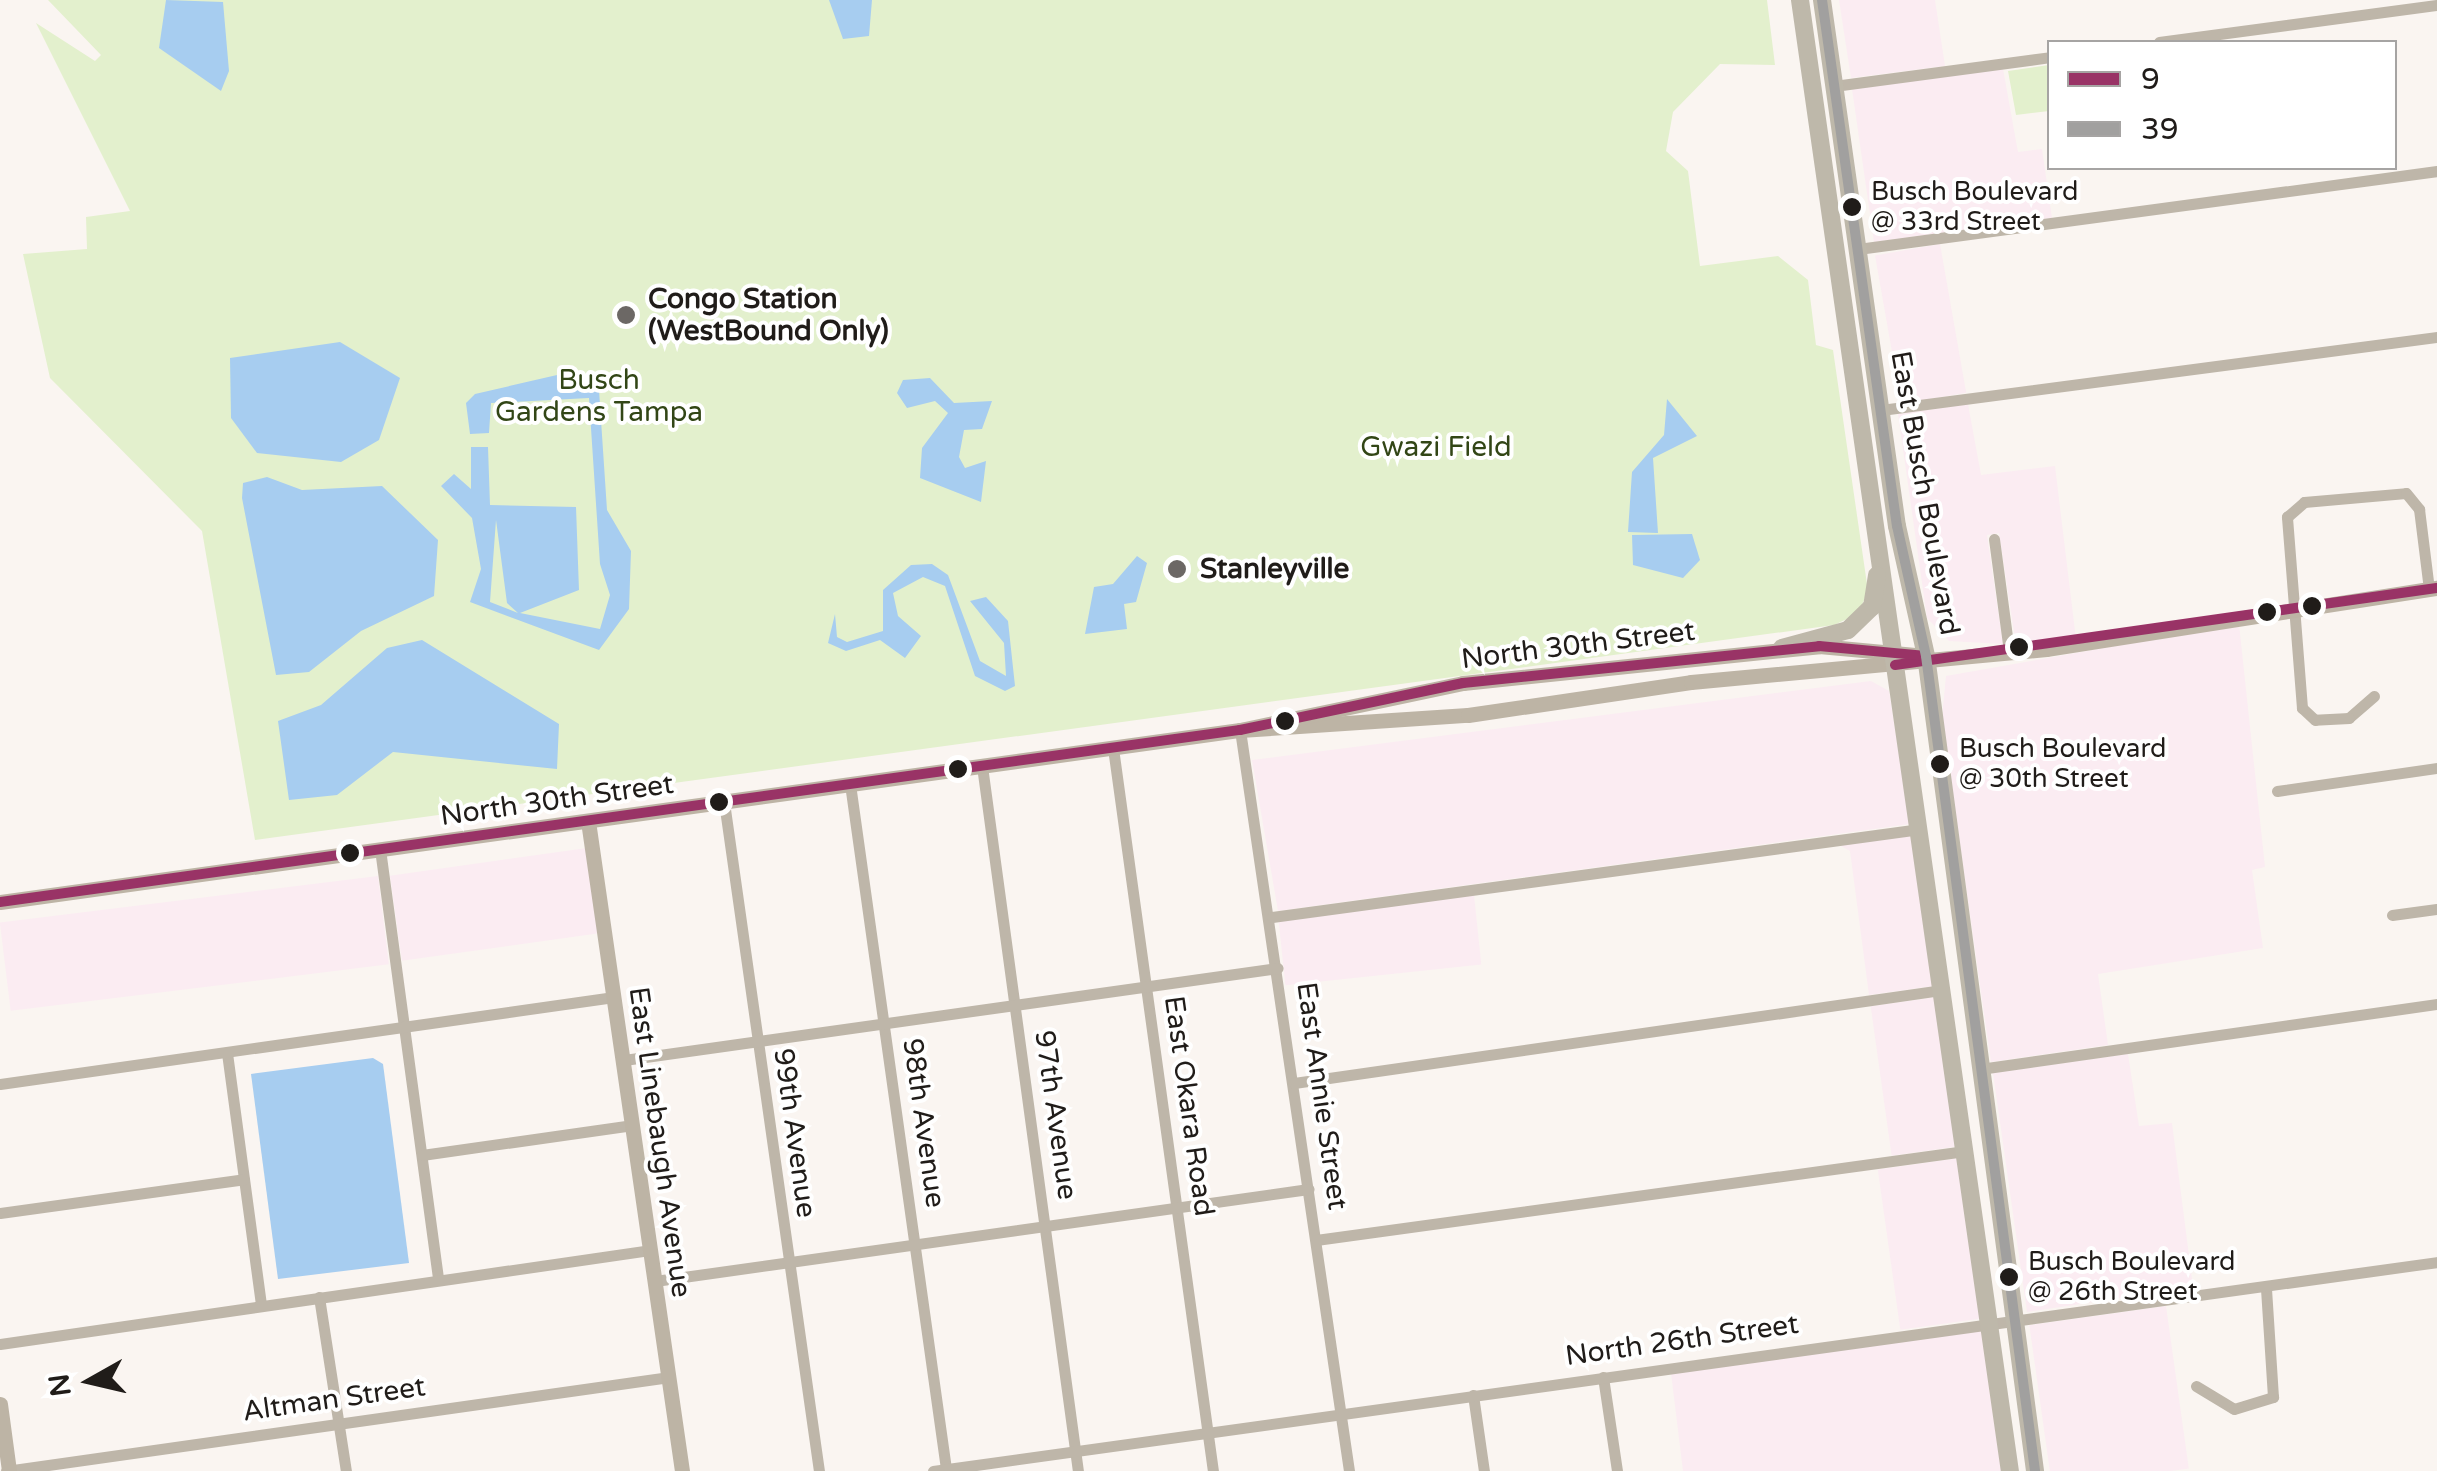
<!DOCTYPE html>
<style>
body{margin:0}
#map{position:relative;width:2437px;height:1471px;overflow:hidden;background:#faf5f1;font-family:"Varela Round",sans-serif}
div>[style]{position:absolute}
.commercial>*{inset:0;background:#fbecf2;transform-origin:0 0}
.green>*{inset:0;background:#e3f0cd}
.water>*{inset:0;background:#a7cdf0}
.street>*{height:11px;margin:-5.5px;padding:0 5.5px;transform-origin:5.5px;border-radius:5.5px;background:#beb6a9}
.secondary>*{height:15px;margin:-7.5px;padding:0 7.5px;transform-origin:7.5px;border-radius:7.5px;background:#bdb4a5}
.primary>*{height:18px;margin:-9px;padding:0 9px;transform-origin:9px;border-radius:9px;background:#beb8aa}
.bus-1>*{height:10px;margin:-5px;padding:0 5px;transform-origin:5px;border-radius:5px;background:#936}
.bus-2>*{height:10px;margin:-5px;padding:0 5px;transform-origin:5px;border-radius:5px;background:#a1a09f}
.dots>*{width:28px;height:28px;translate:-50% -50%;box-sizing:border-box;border:5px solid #fff;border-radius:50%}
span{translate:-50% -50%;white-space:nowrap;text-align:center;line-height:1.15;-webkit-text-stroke:8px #fff;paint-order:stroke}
.bus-label{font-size:26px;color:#201c19}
.left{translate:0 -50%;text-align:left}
.poi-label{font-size:28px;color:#201c19;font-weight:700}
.park-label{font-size:28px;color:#324616}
.street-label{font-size:28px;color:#201c19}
.legend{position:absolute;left:2047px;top:40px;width:350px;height:130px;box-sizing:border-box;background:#fff;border:2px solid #a6a4a3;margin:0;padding:12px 18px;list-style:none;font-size:30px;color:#201c19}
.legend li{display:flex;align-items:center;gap:20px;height:50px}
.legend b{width:50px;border:2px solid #a6a4a3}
.north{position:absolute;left:40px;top:1331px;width:100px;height:100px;-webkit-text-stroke:8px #fff;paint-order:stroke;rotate:262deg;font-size:28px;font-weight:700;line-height:40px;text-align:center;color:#201c19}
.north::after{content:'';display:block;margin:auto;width:35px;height:45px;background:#201c19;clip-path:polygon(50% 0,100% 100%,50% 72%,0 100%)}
</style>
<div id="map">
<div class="commercial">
<i style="clip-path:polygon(1839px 0,1935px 0,1945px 66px,1851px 78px)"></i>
<i style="clip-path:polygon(2003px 69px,2018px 152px,2042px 149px,2052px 218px,1874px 242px,1852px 89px)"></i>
<i style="left:1940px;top:244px;width:151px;height:66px;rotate:80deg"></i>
<i style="clip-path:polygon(1968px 404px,1981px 475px,2055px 466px,2076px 639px,2016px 645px,1999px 533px,1987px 535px,2003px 644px,1949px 641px,1927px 618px,1898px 414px)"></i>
<i style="clip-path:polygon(2239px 624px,2265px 867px,2252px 870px,2263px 948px,2098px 974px,2108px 1045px,1991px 1062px,1942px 718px,1946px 676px)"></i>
<i style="clip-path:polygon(1871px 681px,1889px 691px,1910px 824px,1278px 911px,1252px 760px)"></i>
<i style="clip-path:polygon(1912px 835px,1934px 986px,1869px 995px,1850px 851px,1837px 844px)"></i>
<i style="left:587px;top:848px;width:86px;height:199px;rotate:82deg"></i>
<i style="left:378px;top:876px;width:89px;height:381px;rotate:83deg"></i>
<i style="left:1474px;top:895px;width:70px;height:197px;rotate:84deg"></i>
<i style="left:1936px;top:997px;width:151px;height:66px;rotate:82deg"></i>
<i style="clip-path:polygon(2128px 1054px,2139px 1126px,2172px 1123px,2193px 1287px,2027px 1312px,1993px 1073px)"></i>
<i style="left:1959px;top:1158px;width:162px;height:82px;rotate:82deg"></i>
<i style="left:2166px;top:1306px;width:164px;height:138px;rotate:82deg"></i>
<i style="clip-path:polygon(1983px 1329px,2003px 1471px,1683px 1471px,1671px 1373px)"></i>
</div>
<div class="green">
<i style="clip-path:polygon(48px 0,1767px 0,1775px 65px,1720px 64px,1673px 112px,1666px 151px,1688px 171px,1700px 266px,1778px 256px,1808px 280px,1816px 345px,1833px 350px,1868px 591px,1858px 614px,1834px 625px,255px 840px,202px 531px,50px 378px,23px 254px,87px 249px,86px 217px,130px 211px,36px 23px,95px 61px,101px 55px)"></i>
<i style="clip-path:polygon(2049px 65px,2049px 111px,2016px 115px,2008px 71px)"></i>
</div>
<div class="water">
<i style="clip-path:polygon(166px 0,223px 2px,229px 71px,221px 91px,159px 48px)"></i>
<i style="clip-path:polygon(829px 0,872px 0,869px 36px,843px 39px)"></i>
<i style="clip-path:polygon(340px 342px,400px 378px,379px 440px,341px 462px,257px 453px,231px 418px,230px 358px)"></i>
<i style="clip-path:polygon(evenodd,557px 375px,599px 390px,607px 510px,631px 551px,629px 609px,599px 650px,470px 602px,481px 569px,472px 518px,441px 486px,454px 474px,471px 489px,471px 447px,488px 447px,490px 505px,576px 507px,579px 590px,520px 613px,600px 629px,610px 595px,600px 564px,589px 398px,491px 403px,489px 433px,470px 434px,466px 403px,475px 394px,557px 375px,496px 520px,507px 603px,518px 613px,490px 602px,496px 520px)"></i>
<i style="clip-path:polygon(930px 378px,954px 403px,992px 401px,982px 429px,964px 430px,959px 457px,965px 468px,986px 461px,981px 502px,920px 478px,922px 448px,948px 413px,935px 401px,907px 408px,897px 393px,903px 380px)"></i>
<i style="clip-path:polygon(1667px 399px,1697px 436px,1653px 458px,1658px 533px,1628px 532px,1632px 472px,1664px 435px)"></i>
<i style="clip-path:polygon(267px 477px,302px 490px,382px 486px,438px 540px,434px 596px,361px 631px,309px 672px,276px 675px,242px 498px,243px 483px)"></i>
<i style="clip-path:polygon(1692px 534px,1700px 560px,1683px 578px,1633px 565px,1632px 535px)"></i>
<i style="clip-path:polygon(1137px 556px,1147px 563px,1136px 602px,1124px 604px,1127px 629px,1085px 634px,1094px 587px,1113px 584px)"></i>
<i style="clip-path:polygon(932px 564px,948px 575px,980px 661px,1006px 676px,1004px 643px,970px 601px,986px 597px,1008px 621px,1015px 686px,1005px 691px,975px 676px,945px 586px,923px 577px,893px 593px,898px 616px,921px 636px,905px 658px,880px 640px,846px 651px,828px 643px,835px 614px,837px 637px,847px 642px,883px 631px,883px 590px,911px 565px)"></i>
<i style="clip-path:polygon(422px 640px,559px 724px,557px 769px,393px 752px,337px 795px,289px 800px,278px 721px,321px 705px,387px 648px)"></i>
<i style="clip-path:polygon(373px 1058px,383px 1064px,409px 1263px,278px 1279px,251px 1074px)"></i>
</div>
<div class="street">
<i style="left:2159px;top:42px;width:280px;rotate:-7.6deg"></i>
<i style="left:1834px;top:86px;width:218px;rotate:-7.6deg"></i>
<i style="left:1858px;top:249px;width:584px;rotate:-7.67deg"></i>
<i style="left:1881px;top:410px;width:561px;rotate:-7.48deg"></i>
<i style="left:1994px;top:539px;width:113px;rotate:82.4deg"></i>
<i style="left:2374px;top:696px;width:33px;rotate:139deg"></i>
<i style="left:2349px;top:718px;width:34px;rotate:177deg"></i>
<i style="left:2315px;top:720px;width:18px;rotate:-137deg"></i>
<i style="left:2302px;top:708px;width:192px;rotate:-94.5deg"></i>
<i style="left:2287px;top:517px;width:23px;rotate:-41deg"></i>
<i style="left:2304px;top:502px;width:102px;rotate:-5deg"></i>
<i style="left:2406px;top:493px;width:21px;rotate:51deg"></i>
<i style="left:2419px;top:509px;width:81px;rotate:82.9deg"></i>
<i style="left:1240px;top:730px;width:749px;rotate:81.63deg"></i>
<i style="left:1113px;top:748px;width:730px;rotate:82.13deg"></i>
<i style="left:982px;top:766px;width:712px;rotate:82.25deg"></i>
<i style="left:850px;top:784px;width:692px;rotate:82.02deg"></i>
<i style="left:2277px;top:791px;width:162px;rotate:-8.2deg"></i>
<i style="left:724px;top:802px;width:676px;rotate:81.92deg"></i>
<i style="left:380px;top:849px;width:435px;rotate:82.3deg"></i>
<i style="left:2392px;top:915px;width:45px;rotate:-7.6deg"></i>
<i style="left:1272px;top:917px;width:654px;rotate:-7.73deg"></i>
<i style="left:227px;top:1053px;width:253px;rotate:82.3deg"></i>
<i style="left:624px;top:1060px;width:660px;rotate:-8.01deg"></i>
<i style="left:1980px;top:1069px;width:462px;rotate:-8.1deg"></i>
<i style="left:1294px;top:1083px;width:655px;rotate:-8.17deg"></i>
<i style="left:0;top:1084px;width:620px;rotate:-8.06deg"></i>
<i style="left:422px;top:1155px;width:213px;rotate:-8.1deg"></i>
<i style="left:0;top:1213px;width:246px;rotate:-7.9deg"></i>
<i style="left:1316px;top:1240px;width:655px;rotate:-7.81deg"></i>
<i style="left:655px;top:1281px;width:660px;rotate:-8.01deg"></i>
<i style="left:319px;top:1297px;width:176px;rotate:81.2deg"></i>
<i style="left:0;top:1344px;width:658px;rotate:-8.22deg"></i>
<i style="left:1603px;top:1377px;width:95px;rotate:81.5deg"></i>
<i style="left:2196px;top:1386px;width:44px;rotate:31.2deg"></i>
<i style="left:2234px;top:1409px;width:41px;rotate:-17.1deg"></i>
<i style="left:2273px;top:1397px;width:109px;rotate:-93.7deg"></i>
<i style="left:1473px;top:1395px;width:77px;rotate:81.8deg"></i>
<i style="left:6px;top:1471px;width:670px;rotate:-8.07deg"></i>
<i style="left:933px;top:1471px;width:1518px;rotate:-7.91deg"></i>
</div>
<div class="secondary">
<i style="left:1240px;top:730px;width:228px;rotate:-3.8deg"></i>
<i style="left:1468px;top:715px;width:225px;rotate:-8.4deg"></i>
<i style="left:1691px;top:682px;width:357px;rotate:-5.3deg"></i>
<i style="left:2046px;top:649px;width:396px;rotate:-8.9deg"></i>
<i style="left:588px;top:821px;width:657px;rotate:81.77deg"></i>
<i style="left:0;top:902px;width:1252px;rotate:-7.9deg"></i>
<i style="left:1240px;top:730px;width:228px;rotate:-11.9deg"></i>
<i style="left:1463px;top:683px;width:358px;rotate:-5.9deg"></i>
<i style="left:1819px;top:646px;width:107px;rotate:5.3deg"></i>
<i style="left:0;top:1404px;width:68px;rotate:82.3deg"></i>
</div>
<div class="primary">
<i style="left:1800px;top:0;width:1486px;rotate:81.88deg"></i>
<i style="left:1822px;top:0;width:531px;rotate:81.89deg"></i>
<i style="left:1897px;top:526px;width:133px;rotate:77.4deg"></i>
<i style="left:1926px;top:656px;width:822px;rotate:82.38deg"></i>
<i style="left:1782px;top:648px;width:68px;rotate:-15.3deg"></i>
<i style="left:1848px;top:630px;width:33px;rotate:-44deg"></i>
<i style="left:1872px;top:607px;width:32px;rotate:-81deg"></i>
</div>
<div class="bus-1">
<i style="left:1895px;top:665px;width:547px;rotate:-8.09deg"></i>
<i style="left:0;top:902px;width:1252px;rotate:-7.9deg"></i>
<i style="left:1240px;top:730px;width:228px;rotate:-11.9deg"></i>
<i style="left:1463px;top:683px;width:358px;rotate:-5.9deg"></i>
<i style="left:1819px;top:646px;width:107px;rotate:5.3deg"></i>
</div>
<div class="bus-2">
<i style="left:1822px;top:0;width:531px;rotate:81.89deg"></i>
<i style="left:1897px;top:526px;width:133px;rotate:77.4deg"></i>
<i style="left:1926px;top:656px;width:822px;rotate:82.38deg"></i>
</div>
<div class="dots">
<i style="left:1852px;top:207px;background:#201c19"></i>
<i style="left:626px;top:315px;background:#6c6865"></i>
<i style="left:1177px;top:569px;background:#6c6865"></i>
<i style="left:2312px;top:606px;background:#201c19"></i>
<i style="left:2267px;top:612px;background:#201c19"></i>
<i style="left:2019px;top:647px;background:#201c19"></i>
<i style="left:1285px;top:721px;background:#201c19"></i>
<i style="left:1940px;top:764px;background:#201c19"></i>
<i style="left:958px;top:769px;background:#201c19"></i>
<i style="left:719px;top:802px;background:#201c19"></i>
<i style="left:350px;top:853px;background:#201c19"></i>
<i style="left:2009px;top:1277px;background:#201c19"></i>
</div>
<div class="bus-label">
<span class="left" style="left:1871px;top:207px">Busch Boulevard<br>@ 33rd Street</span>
<span class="left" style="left:1959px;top:764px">Busch Boulevard<br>@ 30th Street</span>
<span class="left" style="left:2028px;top:1277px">Busch Boulevard<br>@ 26th Street</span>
</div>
<div class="poi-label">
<span class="left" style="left:648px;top:315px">Congo Station<br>(WestBound Only)</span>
<span class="left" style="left:1200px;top:569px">Stanleyville</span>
</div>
<div class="park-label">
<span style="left:599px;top:396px">Busch<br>Gardens Tampa</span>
<span style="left:1436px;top:447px">Gwazi Field</span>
</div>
<div class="street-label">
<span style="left:1925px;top:493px;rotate:80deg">East Busch Boulevard</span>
<span style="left:1578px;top:645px;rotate:-7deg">North 30th Street</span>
<span style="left:557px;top:800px;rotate:-8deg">North 30th Street</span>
<span style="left:1322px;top:1096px;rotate:82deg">East Annie Street</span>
<span style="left:1189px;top:1106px;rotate:82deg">East Okara Road</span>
<span style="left:1056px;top:1115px;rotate:82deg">97th Avenue</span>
<span style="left:924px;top:1123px;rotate:82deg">98th Avenue</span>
<span style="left:795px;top:1133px;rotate:82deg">99th Avenue</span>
<span style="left:660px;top:1142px;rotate:82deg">East Linebaugh Avenue</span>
<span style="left:1682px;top:1340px;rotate:-8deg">North 26th Street</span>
<span style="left:334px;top:1399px;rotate:-8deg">Altman Street</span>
</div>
<ul class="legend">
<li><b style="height:12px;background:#936"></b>9</li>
<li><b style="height:12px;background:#a1a09f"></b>39</li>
</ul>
<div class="north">N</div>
</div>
